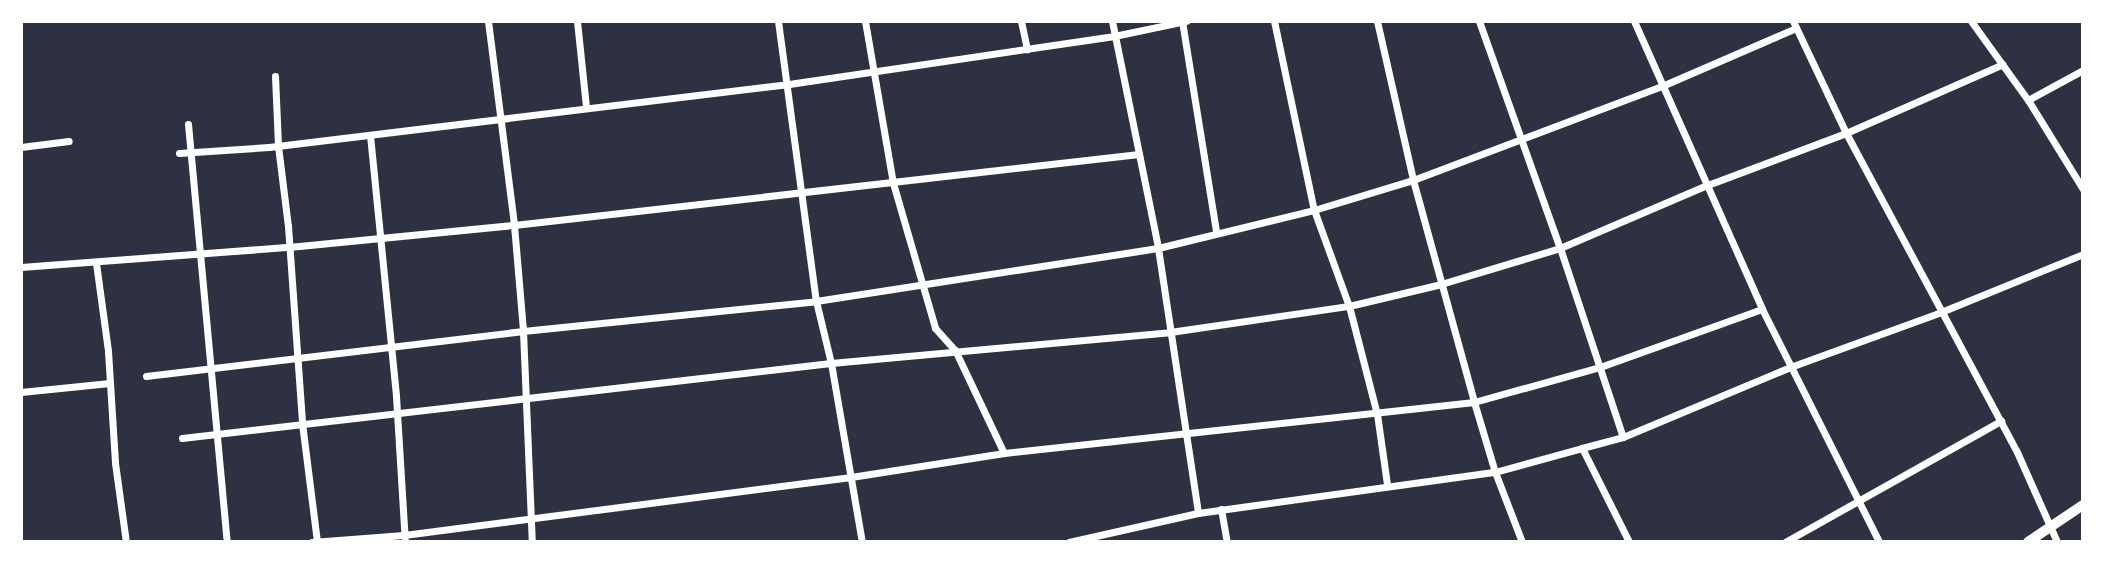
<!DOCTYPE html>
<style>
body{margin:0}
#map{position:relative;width:2104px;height:563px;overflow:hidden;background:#2d3142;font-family:Arial,sans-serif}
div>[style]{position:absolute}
.minor>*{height:7px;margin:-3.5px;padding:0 3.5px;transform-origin:3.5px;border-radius:3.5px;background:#fff}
.tertiary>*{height:10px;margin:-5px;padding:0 5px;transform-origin:5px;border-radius:5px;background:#fff}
span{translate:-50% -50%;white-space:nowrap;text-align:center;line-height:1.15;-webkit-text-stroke:5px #fff;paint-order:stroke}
.frame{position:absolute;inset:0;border:23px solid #fff;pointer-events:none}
</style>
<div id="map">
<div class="minor">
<i style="left:488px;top:21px;width:206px;rotate:82.7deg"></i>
<i style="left:514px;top:225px;width:106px;rotate:85.1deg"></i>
<i style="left:523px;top:331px;width:211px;rotate:87.6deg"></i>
<i style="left:577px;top:21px;width:86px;rotate:84deg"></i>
<i style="left:778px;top:21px;width:283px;rotate:82.3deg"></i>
<i style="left:816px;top:301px;width:64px;rotate:76.4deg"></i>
<i style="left:831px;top:363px;width:182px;rotate:80.2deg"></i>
<i style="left:865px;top:21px;width:164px;rotate:80.2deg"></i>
<i style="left:893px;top:183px;width:151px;rotate:73.8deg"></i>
<i style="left:935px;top:328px;width:30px;rotate:48deg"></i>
<i style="left:955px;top:350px;width:114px;rotate:64.6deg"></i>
<i style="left:1021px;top:21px;width:29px;rotate:78deg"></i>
<i style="left:1112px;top:21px;width:232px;rotate:78.5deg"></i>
<i style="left:1158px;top:248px;width:268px;rotate:81.4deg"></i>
<i style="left:1182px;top:21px;width:214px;rotate:80.8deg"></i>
<i style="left:1274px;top:21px;width:193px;rotate:78.1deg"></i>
<i style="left:1314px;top:210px;width:102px;rotate:70deg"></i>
<i style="left:1349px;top:306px;width:112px;rotate:75.5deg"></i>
<i style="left:1377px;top:414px;width:71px;rotate:81.9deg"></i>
<i style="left:1377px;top:21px;width:163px;rotate:77.2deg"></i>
<i style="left:1413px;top:180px;width:230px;rotate:74.6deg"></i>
<i style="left:1474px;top:402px;width:73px;rotate:73.3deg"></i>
<i style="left:1495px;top:472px;width:75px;rotate:68.9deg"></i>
<i style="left:1479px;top:21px;width:241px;rotate:70.4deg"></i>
<i style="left:1560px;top:248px;width:199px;rotate:71.6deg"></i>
<i style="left:1634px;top:21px;width:315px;rotate:66deg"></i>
<i style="left:1762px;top:309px;width:261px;rotate:63.3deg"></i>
<i style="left:1793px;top:21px;width:124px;rotate:64.7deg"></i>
<i style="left:1846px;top:133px;width:362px;rotate:61.8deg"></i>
<i style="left:2017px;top:452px;width:98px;rotate:66deg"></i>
<i style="left:1971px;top:21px;width:97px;rotate:54.2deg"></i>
<i style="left:2028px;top:100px;width:105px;rotate:58.3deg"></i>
<i style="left:275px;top:76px;width:70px;rotate:87.5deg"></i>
<i style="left:278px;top:146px;width:81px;rotate:82.9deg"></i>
<i style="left:288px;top:226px;width:197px;rotate:85.9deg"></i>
<i style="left:302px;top:423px;width:120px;rotate:82.8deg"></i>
<i style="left:2028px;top:100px;width:63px;rotate:-28.6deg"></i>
<i style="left:188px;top:124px;width:420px;rotate:84.7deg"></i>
<i style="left:370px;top:135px;width:262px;rotate:84.3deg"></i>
<i style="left:396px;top:396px;width:146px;rotate:86.5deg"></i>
<i style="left:21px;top:147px;width:48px;rotate:-7.1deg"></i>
<i style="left:179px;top:153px;width:90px;rotate:-3.8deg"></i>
<i style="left:269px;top:147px;width:524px;rotate:-6.91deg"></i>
<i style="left:789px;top:84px;width:329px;rotate:-8.4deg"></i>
<i style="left:1114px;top:36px;width:74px;rotate:-11.8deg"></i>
<i style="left:96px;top:263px;width:89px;rotate:82.2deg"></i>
<i style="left:108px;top:351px;width:112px;rotate:86.4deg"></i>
<i style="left:115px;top:463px;width:80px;rotate:82.1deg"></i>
<i style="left:21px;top:267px;width:269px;rotate:-4.3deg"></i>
<i style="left:289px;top:247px;width:226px;rotate:-5.6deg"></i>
<i style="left:514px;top:225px;width:629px;rotate:-6.48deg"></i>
<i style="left:146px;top:376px;width:380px;rotate:-6.8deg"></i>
<i style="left:523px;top:331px;width:295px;rotate:-5.8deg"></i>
<i style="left:816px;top:301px;width:346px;rotate:-8.8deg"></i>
<i style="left:1158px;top:248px;width:161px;rotate:-13.7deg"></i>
<i style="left:1314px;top:210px;width:103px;rotate:-16.9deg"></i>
<i style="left:1413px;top:180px;width:266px;rotate:-20.7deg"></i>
<i style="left:1662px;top:86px;width:146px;rotate:-23.4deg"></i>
<i style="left:21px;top:392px;width:89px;rotate:-5.8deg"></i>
<i style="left:182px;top:438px;width:653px;rotate:-6.59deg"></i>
<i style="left:831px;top:363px;width:340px;rotate:-5.2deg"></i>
<i style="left:1170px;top:332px;width:181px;rotate:-8.3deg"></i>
<i style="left:1349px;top:306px;width:95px;rotate:-13.4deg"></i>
<i style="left:1441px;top:284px;width:124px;rotate:-16.8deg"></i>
<i style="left:1560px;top:248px;width:158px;rotate:-23.2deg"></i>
<i style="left:1705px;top:186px;width:151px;rotate:-20.6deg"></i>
<i style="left:1846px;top:133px;width:171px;rotate:-23.7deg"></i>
<i style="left:1582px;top:448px;width:105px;rotate:63.4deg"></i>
<i style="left:1221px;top:509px;width:34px;rotate:80deg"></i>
<i style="left:312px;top:542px;width:92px;rotate:-4.4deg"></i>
<i style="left:404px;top:535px;width:451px;rotate:-7.4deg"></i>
<i style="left:851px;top:477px;width:155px;rotate:-8.9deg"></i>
<i style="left:1004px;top:453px;width:473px;rotate:-6.2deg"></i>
<i style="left:1474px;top:402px;width:131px;rotate:-15.5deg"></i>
<i style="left:1600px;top:367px;width:172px;rotate:-19.7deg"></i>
<i style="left:1069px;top:542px;width:132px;rotate:-12.7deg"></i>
<i style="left:1198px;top:513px;width:300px;rotate:-7.9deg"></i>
<i style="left:1495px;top:472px;width:90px;rotate:-15.4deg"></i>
<i style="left:1582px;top:448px;width:42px;rotate:-15deg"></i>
<i style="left:1623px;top:437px;width:184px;rotate:-22.7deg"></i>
<i style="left:1793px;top:366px;width:158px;rotate:-20deg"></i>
<i style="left:1941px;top:312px;width:153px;rotate:-22.2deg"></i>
<i style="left:1785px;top:542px;width:248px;rotate:-29.3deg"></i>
</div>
<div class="tertiary">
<i style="left:2028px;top:542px;width:66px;rotate:-33.9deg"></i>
</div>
<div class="frame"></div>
</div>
